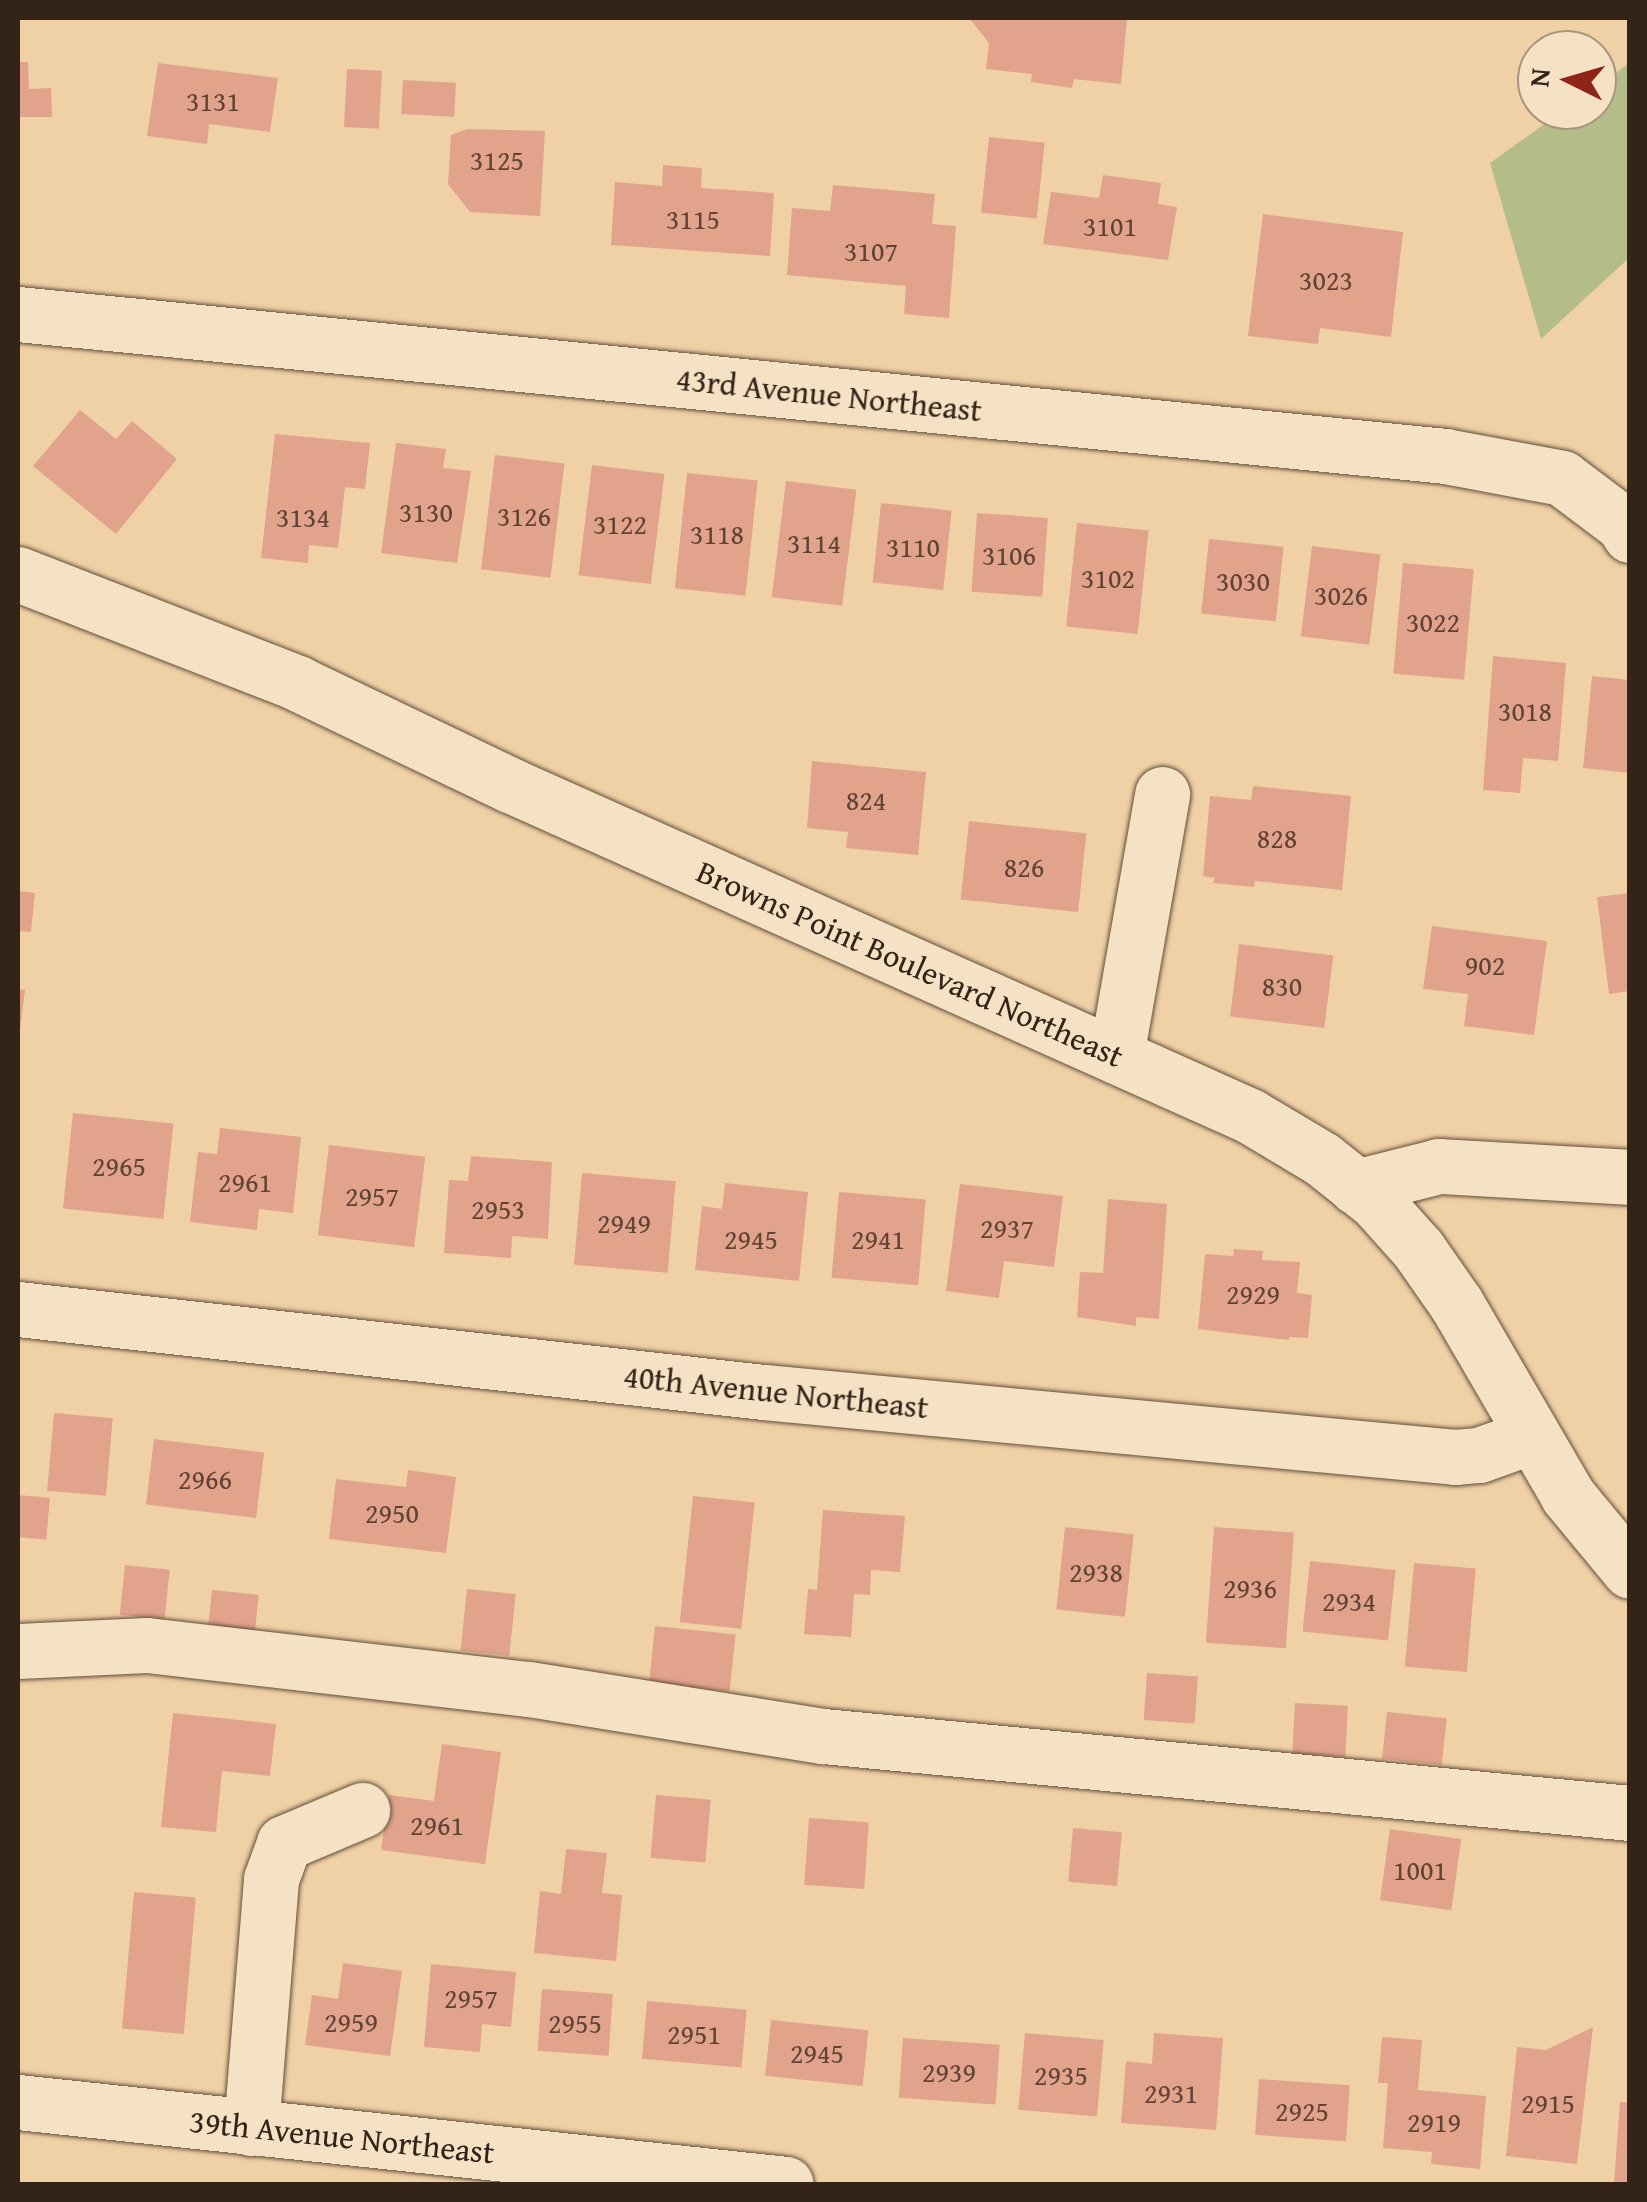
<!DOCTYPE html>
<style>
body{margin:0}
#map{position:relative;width:1647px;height:2202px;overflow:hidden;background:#efd1a5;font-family:"Gentium Book Plus",serif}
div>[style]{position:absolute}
.green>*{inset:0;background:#b4bd8a}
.building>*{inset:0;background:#e2a38c;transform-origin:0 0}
.roads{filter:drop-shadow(0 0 2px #634e3b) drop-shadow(0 0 2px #634e3b)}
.minor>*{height:55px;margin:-27.5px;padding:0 27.5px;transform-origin:27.5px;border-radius:27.5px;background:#f5e1c4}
span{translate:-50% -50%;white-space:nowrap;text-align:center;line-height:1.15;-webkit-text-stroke:8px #f5e1c4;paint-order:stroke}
.number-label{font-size:28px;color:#604335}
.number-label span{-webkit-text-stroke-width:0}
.street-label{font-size:32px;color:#342318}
.frame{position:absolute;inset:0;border:20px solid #342318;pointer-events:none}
.north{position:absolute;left:1517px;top:30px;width:100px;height:100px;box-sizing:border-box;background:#f5e1c4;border:2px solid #a8957f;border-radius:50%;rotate:275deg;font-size:28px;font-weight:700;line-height:40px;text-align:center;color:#342318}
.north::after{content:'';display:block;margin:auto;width:35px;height:45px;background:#8f2418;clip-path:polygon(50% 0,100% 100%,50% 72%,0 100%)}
</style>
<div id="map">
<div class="green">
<i style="clip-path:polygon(1629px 63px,1629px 258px,1541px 339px,1490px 163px,1564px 110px,1597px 110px,1597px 87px)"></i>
</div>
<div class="building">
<i style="clip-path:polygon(969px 18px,1127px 18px,1121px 84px,1074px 79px,1072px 88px,1031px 82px,1032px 74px,986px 69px,989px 43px)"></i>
<i style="clip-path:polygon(18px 62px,28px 62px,29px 89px,51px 88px,52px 117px,18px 117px)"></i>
<i style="clip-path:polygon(158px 63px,278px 78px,270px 132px,209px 124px,207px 144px,147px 136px)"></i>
<i style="left:347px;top:69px;width:35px;height:58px;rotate:3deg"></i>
<i style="left:403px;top:80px;width:53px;height:34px;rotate:3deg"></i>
<i style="clip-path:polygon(467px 129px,545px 131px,540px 216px,470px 212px,448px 184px,451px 135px)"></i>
<i style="left:989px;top:137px;width:56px;height:76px;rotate:6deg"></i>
<i style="clip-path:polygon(663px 165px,702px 168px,701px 188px,774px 193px,770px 256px,611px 245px,615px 182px,662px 186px)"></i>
<i style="clip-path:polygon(1103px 175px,1161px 183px,1158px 204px,1177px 207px,1168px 260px,1043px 244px,1051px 192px,1099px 198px)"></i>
<i style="clip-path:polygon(833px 185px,935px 194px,932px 224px,956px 226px,949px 318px,904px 314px,906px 286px,787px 275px,792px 208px,830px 211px)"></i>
<i style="clip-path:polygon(1263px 214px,1403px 232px,1391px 337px,1320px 328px,1318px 344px,1248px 336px)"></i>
<i style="clip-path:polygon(80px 410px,116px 439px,132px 421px,177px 459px,116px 534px,33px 466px)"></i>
<i style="clip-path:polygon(275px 434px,370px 443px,365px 489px,345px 487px,338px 548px,309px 545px,308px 563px,261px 558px)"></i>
<i style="clip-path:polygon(396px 443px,446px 449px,443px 468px,471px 471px,457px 563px,381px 553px)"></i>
<i style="left:495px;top:455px;width:70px;height:115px;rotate:7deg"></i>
<i style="left:592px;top:465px;width:73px;height:111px;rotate:7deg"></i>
<i style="left:687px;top:473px;width:71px;height:116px;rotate:6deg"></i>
<i style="left:786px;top:481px;width:71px;height:117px;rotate:7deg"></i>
<i style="left:881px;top:503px;width:71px;height:80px;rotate:6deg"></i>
<i style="left:977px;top:513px;width:71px;height:79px;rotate:4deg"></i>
<i style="left:1077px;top:523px;width:72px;height:104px;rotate:6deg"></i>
<i style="left:1209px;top:539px;width:75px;height:75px;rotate:6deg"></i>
<i style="left:1312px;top:546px;width:69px;height:91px;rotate:7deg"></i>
<i style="left:1403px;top:563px;width:71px;height:111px;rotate:5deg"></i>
<i style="clip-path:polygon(1493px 656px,1566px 663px,1558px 761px,1523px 758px,1520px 793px,1483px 790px)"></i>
<i style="clip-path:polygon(1592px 676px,1630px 680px,1630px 773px,1583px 768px)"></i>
<i style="clip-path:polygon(812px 761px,926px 772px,918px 855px,846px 848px,848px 832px,807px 828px)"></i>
<i style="clip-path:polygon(1253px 786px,1351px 796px,1342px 890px,1255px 881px,1254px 887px,1213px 883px,1215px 878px,1203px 876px,1210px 796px,1251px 800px)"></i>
<i style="left:969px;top:821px;width:118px;height:79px;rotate:6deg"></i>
<i style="clip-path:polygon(18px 891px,35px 893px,31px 932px,18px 931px)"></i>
<i style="clip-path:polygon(1630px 893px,1630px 991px,1609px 994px,1597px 897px)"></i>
<i style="clip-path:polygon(1432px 926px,1547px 941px,1534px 1035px,1464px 1026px,1468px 994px,1423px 989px)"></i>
<i style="left:1239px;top:944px;width:95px;height:73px;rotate:7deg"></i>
<i style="clip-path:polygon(18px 989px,25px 990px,20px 1030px,18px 1030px)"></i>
<i style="left:73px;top:1113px;width:101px;height:96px;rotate:6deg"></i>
<i style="clip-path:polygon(220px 1128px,301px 1137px,293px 1213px,259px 1209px,257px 1230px,190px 1222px,198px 1152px,217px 1154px)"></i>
<i style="left:329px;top:1145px;width:97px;height:91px;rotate:7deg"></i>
<i style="clip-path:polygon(471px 1156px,552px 1162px,548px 1239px,512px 1236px,511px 1258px,444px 1253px,449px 1180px,468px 1181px)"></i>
<i style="left:582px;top:1173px;width:94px;height:92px;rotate:5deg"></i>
<i style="clip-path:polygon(725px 1183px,808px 1192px,799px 1281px,695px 1270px,702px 1206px,722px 1209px)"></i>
<i style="clip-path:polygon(960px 1184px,1063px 1196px,1054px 1267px,1004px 1261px,999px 1298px,946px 1291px)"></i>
<i style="left:839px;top:1192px;width:87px;height:86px;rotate:5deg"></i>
<i style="clip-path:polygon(1108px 1199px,1167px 1204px,1159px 1319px,1136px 1317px,1136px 1326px,1077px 1317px,1080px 1272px,1103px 1273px)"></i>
<i style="clip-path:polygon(1234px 1249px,1263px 1251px,1262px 1260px,1300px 1262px,1297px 1293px,1312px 1295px,1308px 1338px,1289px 1337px,1289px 1340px,1198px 1329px,1205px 1254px,1233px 1256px)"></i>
<i style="left:54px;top:1413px;width:59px;height:78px;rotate:5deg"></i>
<i style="left:154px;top:1439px;width:111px;height:66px;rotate:7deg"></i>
<i style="clip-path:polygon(408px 1470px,456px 1477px,446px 1553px,329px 1539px,336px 1479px,406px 1487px)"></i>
<i style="left:18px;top:1495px;width:32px;height:42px;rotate:5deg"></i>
<i style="left:693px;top:1496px;width:62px;height:127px;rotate:6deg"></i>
<i style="clip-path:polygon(823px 1510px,905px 1516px,900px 1572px,871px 1570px,870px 1595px,854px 1594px,851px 1637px,804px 1634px,808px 1589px,817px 1590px)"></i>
<i style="left:1065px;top:1527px;width:69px;height:83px;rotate:6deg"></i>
<i style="left:1214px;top:1527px;width:80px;height:116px;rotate:4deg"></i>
<i style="left:1310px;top:1561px;width:86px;height:71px;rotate:6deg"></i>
<i style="left:1414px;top:1563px;width:62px;height:104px;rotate:5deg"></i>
<i style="left:125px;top:1565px;width:45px;height:50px;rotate:6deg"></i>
<i style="left:467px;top:1589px;width:49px;height:62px;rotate:6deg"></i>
<i style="left:212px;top:1590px;width:47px;height:36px;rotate:6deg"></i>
<i style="left:655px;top:1626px;width:81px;height:57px;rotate:6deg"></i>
<i style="left:1147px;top:1673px;width:51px;height:47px;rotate:4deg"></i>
<i style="left:1295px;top:1703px;width:53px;height:51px;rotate:3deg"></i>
<i style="left:1387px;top:1712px;width:60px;height:47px;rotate:6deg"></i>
<i style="clip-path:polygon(173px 1713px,276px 1724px,270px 1776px,222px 1771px,216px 1832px,161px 1827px)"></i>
<i style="clip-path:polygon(442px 1744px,501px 1752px,485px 1864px,381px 1850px,389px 1795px,434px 1801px)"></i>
<i style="left:656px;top:1795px;width:55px;height:63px;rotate:5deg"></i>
<i style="left:809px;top:1818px;width:60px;height:67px;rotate:4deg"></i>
<i style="left:1073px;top:1828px;width:49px;height:54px;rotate:5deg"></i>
<i style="left:1390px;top:1829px;width:72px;height:72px;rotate:8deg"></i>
<i style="clip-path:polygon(566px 1849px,607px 1853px,602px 1893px,622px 1895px,616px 1961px,534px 1953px,540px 1891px,561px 1894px)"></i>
<i style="left:134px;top:1892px;width:62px;height:137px;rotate:5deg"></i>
<i style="clip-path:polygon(343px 1963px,402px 1971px,390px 2056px,305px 2045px,312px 1995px,338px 1999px)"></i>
<i style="clip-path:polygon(431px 1964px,516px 1972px,511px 2027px,482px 2024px,480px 2052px,424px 2047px)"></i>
<i style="left:542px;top:1989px;width:71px;height:62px;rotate:4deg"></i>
<i style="left:647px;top:2001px;width:100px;height:58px;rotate:5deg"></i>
<i style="left:771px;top:2020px;width:98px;height:56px;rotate:6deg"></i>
<i style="clip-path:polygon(1593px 2027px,1577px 2164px,1506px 2156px,1517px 2047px,1546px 2050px)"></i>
<i style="left:1025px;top:2033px;width:79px;height:77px;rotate:5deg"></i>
<i style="clip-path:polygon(1154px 2033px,1223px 2038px,1216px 2130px,1121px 2123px,1126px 2061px,1152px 2064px)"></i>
<i style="clip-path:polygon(1382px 2037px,1422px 2040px,1418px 2090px,1486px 2096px,1480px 2169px,1431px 2164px,1432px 2152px,1383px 2148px,1388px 2083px,1378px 2083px)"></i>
<i style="left:903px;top:2038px;width:97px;height:60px;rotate:4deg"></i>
<i style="left:1259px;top:2079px;width:91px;height:56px;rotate:4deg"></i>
<i style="clip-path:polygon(1620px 2102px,1630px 2103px,1630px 2184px,1614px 2184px)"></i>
</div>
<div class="roads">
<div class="minor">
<i style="left:18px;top:314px;width:1434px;rotate:5.68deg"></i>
<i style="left:1445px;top:456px;width:119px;rotate:10.6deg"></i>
<i style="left:1562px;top:478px;width:76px;rotate:37deg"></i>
<i style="left:1623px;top:524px;width:13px;rotate:58deg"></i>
<i style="left:18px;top:574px;width:300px;rotate:21.3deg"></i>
<i style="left:297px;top:683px;width:236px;rotate:25.6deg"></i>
<i style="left:510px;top:785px;width:811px;rotate:24.1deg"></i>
<i style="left:1250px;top:1116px;width:84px;rotate:30.8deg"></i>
<i style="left:1322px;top:1159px;width:69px;rotate:38.5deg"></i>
<i style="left:1376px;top:1202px;width:63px;rotate:48.2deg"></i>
<i style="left:1418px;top:1249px;width:68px;rotate:55.1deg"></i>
<i style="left:1457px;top:1305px;width:221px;rotate:59.8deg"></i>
<i style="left:1568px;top:1496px;width:97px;rotate:50.4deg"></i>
<i style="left:1116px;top:1056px;width:266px;rotate:-80deg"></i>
<i style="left:1356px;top:1187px;width:86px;rotate:-14.2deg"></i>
<i style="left:1439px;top:1166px;width:191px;rotate:3.3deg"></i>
<i style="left:18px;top:1309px;width:751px;rotate:6.35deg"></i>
<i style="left:764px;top:1392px;width:694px;rotate:5.37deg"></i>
<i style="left:1455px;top:1457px;width:24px;rotate:-5deg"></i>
<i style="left:1479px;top:1455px;width:56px;rotate:-19.7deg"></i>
<i style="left:18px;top:1651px;width:129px;rotate:-2.7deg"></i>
<i style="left:147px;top:1645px;width:385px;rotate:6.6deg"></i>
<i style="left:529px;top:1689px;width:298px;rotate:9.1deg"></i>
<i style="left:823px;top:1736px;width:811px;rotate:5.45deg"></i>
<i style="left:18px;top:2102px;width:772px;rotate:6.09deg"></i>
<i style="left:251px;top:2128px;width:250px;rotate:-85.4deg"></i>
<i style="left:271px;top:1879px;width:38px;rotate:-70deg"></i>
<i style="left:284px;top:1843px;width:85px;rotate:-22.9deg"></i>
</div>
</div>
<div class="number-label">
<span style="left:213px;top:101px">3131</span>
<span style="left:497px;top:160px">3125</span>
<span style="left:693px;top:219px">3115</span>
<span style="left:1110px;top:226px">3101</span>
<span style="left:871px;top:251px">3107</span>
<span style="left:1326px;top:280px">3023</span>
<span style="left:426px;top:512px">3130</span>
<span style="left:524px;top:516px">3126</span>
<span style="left:303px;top:517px">3134</span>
<span style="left:620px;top:524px">3122</span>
<span style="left:717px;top:534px">3118</span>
<span style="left:814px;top:543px">3114</span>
<span style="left:913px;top:547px">3110</span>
<span style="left:1009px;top:555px">3106</span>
<span style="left:1108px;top:578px">3102</span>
<span style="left:1243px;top:581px">3030</span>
<span style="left:1341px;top:595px">3026</span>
<span style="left:1433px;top:622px">3022</span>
<span style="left:1525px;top:711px">3018</span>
<span style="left:866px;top:800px">824</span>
<span style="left:1277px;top:838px">828</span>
<span style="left:1024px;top:867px">826</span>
<span style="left:1485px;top:965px">902</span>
<span style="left:1282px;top:986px">830</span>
<span style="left:119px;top:1166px">2965</span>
<span style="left:245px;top:1182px">2961</span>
<span style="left:372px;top:1196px">2957</span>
<span style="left:498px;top:1209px">2953</span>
<span style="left:624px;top:1223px">2949</span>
<span style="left:1007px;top:1228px">2937</span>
<span style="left:751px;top:1239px">2945</span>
<span style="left:878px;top:1239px">2941</span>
<span style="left:1253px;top:1294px">2929</span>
<span style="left:205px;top:1479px">2966</span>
<span style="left:392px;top:1513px">2950</span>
<span style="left:1096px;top:1572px">2938</span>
<span style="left:1250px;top:1588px">2936</span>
<span style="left:1349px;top:1601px">2934</span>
<span style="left:437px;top:1825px">2961</span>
<span style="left:1420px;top:1870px">1001</span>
<span style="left:471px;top:1998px">2957</span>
<span style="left:351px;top:2022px">2959</span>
<span style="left:575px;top:2023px">2955</span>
<span style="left:694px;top:2034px">2951</span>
<span style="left:817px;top:2053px">2945</span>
<span style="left:949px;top:2072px">2939</span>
<span style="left:1061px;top:2075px">2935</span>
<span style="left:1171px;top:2093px">2931</span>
<span style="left:1548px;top:2103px">2915</span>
<span style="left:1302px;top:2111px">2925</span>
<span style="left:1434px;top:2122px">2919</span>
</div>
<div class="street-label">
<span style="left:829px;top:395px;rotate:6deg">43rd Avenue Northeast</span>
<span style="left:910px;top:964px;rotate:24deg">Browns Point Boulevard Northeast</span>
<span style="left:776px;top:1392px;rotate:6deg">40th Avenue Northeast</span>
<span style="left:342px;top:2137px;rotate:6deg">39th Avenue Northeast</span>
</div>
<div class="frame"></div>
<div class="north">N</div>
</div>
